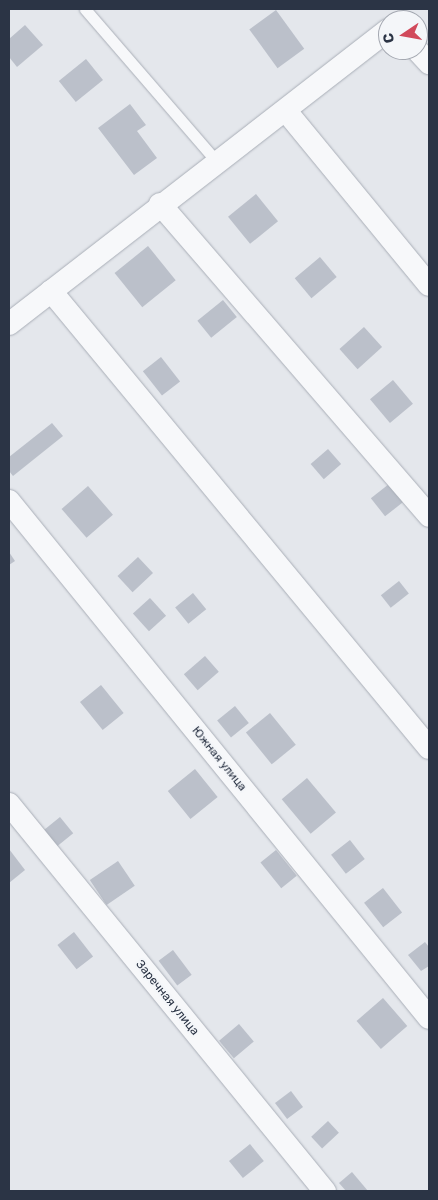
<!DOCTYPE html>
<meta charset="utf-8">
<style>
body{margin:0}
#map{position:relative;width:438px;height:1200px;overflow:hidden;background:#e4e7ec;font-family:Rubik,sans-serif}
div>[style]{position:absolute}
.building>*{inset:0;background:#bbc0ca;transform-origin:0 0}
.roads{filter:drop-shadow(0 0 1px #a9aeb7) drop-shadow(0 0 1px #a9aeb7)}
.lane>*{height:11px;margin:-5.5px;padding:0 5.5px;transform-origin:5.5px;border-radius:5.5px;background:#f7f8fa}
.street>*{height:22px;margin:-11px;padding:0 11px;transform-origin:11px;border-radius:11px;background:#f7f8fa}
span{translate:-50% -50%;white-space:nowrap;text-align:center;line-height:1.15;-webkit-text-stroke:4.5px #f4f6f9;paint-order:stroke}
.street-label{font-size:12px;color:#2b3445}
.frame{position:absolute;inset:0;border:10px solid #2b3445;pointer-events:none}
.north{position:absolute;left:378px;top:10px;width:50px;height:50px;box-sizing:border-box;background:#f4f6f9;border:1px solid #a4a8b1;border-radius:50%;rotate:258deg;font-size:14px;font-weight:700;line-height:20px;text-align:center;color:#2b3445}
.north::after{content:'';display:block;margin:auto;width:18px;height:22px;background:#d1495b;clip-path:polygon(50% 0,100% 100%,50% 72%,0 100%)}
</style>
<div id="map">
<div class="building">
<i style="left:276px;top:10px;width:48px;height:33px;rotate:54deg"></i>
<i style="clip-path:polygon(25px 25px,43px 45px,17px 67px,9px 57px,9px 39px)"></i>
<i style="left:86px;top:59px;width:27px;height:35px;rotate:51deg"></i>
<i style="clip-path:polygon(130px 104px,146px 125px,137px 131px,157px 158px,134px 175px,98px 128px)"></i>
<i style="left:256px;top:194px;width:35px;height:36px;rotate:51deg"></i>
<i style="left:148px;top:246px;width:44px;height:43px;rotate:51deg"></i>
<i style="left:320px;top:257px;width:26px;height:33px;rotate:50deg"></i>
<i style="left:223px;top:300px;width:22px;height:33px;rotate:51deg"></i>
<i style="left:364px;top:327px;width:27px;height:33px;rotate:48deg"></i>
<i style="left:161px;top:357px;width:31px;height:23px;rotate:52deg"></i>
<i style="left:393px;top:380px;width:31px;height:30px;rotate:50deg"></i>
<i style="clip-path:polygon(52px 423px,63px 436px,13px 476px,9px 471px,9px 457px)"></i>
<i style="left:328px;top:449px;width:20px;height:23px;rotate:49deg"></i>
<i style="left:389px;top:484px;width:23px;height:23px;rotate:52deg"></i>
<i style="left:88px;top:486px;width:38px;height:35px;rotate:49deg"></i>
<i style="clip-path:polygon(9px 552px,15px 561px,9px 565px)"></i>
<i style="left:138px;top:557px;width:22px;height:28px;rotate:47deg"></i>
<i style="left:399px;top:581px;width:16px;height:23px;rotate:52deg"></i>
<i style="left:193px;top:593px;width:21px;height:23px;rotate:51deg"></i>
<i style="left:150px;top:598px;width:24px;height:23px;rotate:48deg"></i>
<i style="left:205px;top:656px;width:21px;height:28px;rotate:49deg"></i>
<i style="left:101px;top:685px;width:36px;height:27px;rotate:51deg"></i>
<i style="left:235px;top:706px;width:22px;height:23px;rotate:51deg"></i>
<i style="left:270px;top:713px;width:41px;height:31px;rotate:51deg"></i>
<i style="left:195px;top:769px;width:36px;height:35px;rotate:51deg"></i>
<i style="left:307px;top:778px;width:45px;height:33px;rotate:50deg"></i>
<i style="left:60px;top:817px;width:21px;height:21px;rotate:51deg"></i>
<i style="left:350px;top:840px;width:24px;height:24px;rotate:52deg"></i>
<i style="clip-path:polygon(9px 849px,25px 870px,9px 883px)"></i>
<i style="left:276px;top:850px;width:33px;height:20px;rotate:51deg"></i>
<i style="left:118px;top:861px;width:30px;height:34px;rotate:56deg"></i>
<i style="left:383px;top:888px;width:31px;height:24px;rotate:52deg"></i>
<i style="left:74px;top:932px;width:31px;height:21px;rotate:52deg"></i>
<i style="clip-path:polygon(425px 942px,429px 947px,429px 966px,421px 971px,408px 955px)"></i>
<i style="left:173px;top:950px;width:31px;height:18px;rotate:53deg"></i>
<i style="left:383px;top:998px;width:37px;height:35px;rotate:49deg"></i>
<i style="left:239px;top:1024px;width:23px;height:26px;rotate:50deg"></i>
<i style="left:291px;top:1091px;width:20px;height:20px;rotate:53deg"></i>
<i style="left:328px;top:1121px;width:16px;height:23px;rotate:47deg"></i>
<i style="left:250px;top:1144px;width:22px;height:27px;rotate:51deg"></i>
<i style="clip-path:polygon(352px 1172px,368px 1191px,346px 1191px,339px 1183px)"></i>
</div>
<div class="roads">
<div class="lane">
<i style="left:85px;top:9px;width:202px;rotate:49.2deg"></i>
</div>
<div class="street">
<i style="left:417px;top:50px;width:18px;rotate:47deg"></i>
<i style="left:286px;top:111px;width:225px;rotate:50.6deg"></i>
<i style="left:160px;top:204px;width:412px;rotate:49.2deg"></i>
<i style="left:51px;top:291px;width:593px;rotate:50.4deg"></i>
<i style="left:9px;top:324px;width:480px;rotate:-37.8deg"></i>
<i style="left:9px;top:501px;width:666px;rotate:50.91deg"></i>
<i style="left:9px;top:804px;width:500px;rotate:50.8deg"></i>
</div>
</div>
<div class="street-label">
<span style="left:219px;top:759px;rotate:51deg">Южная улица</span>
<span style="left:167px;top:998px;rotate:51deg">Заречная улица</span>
</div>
<div class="frame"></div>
<div class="north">С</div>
</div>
